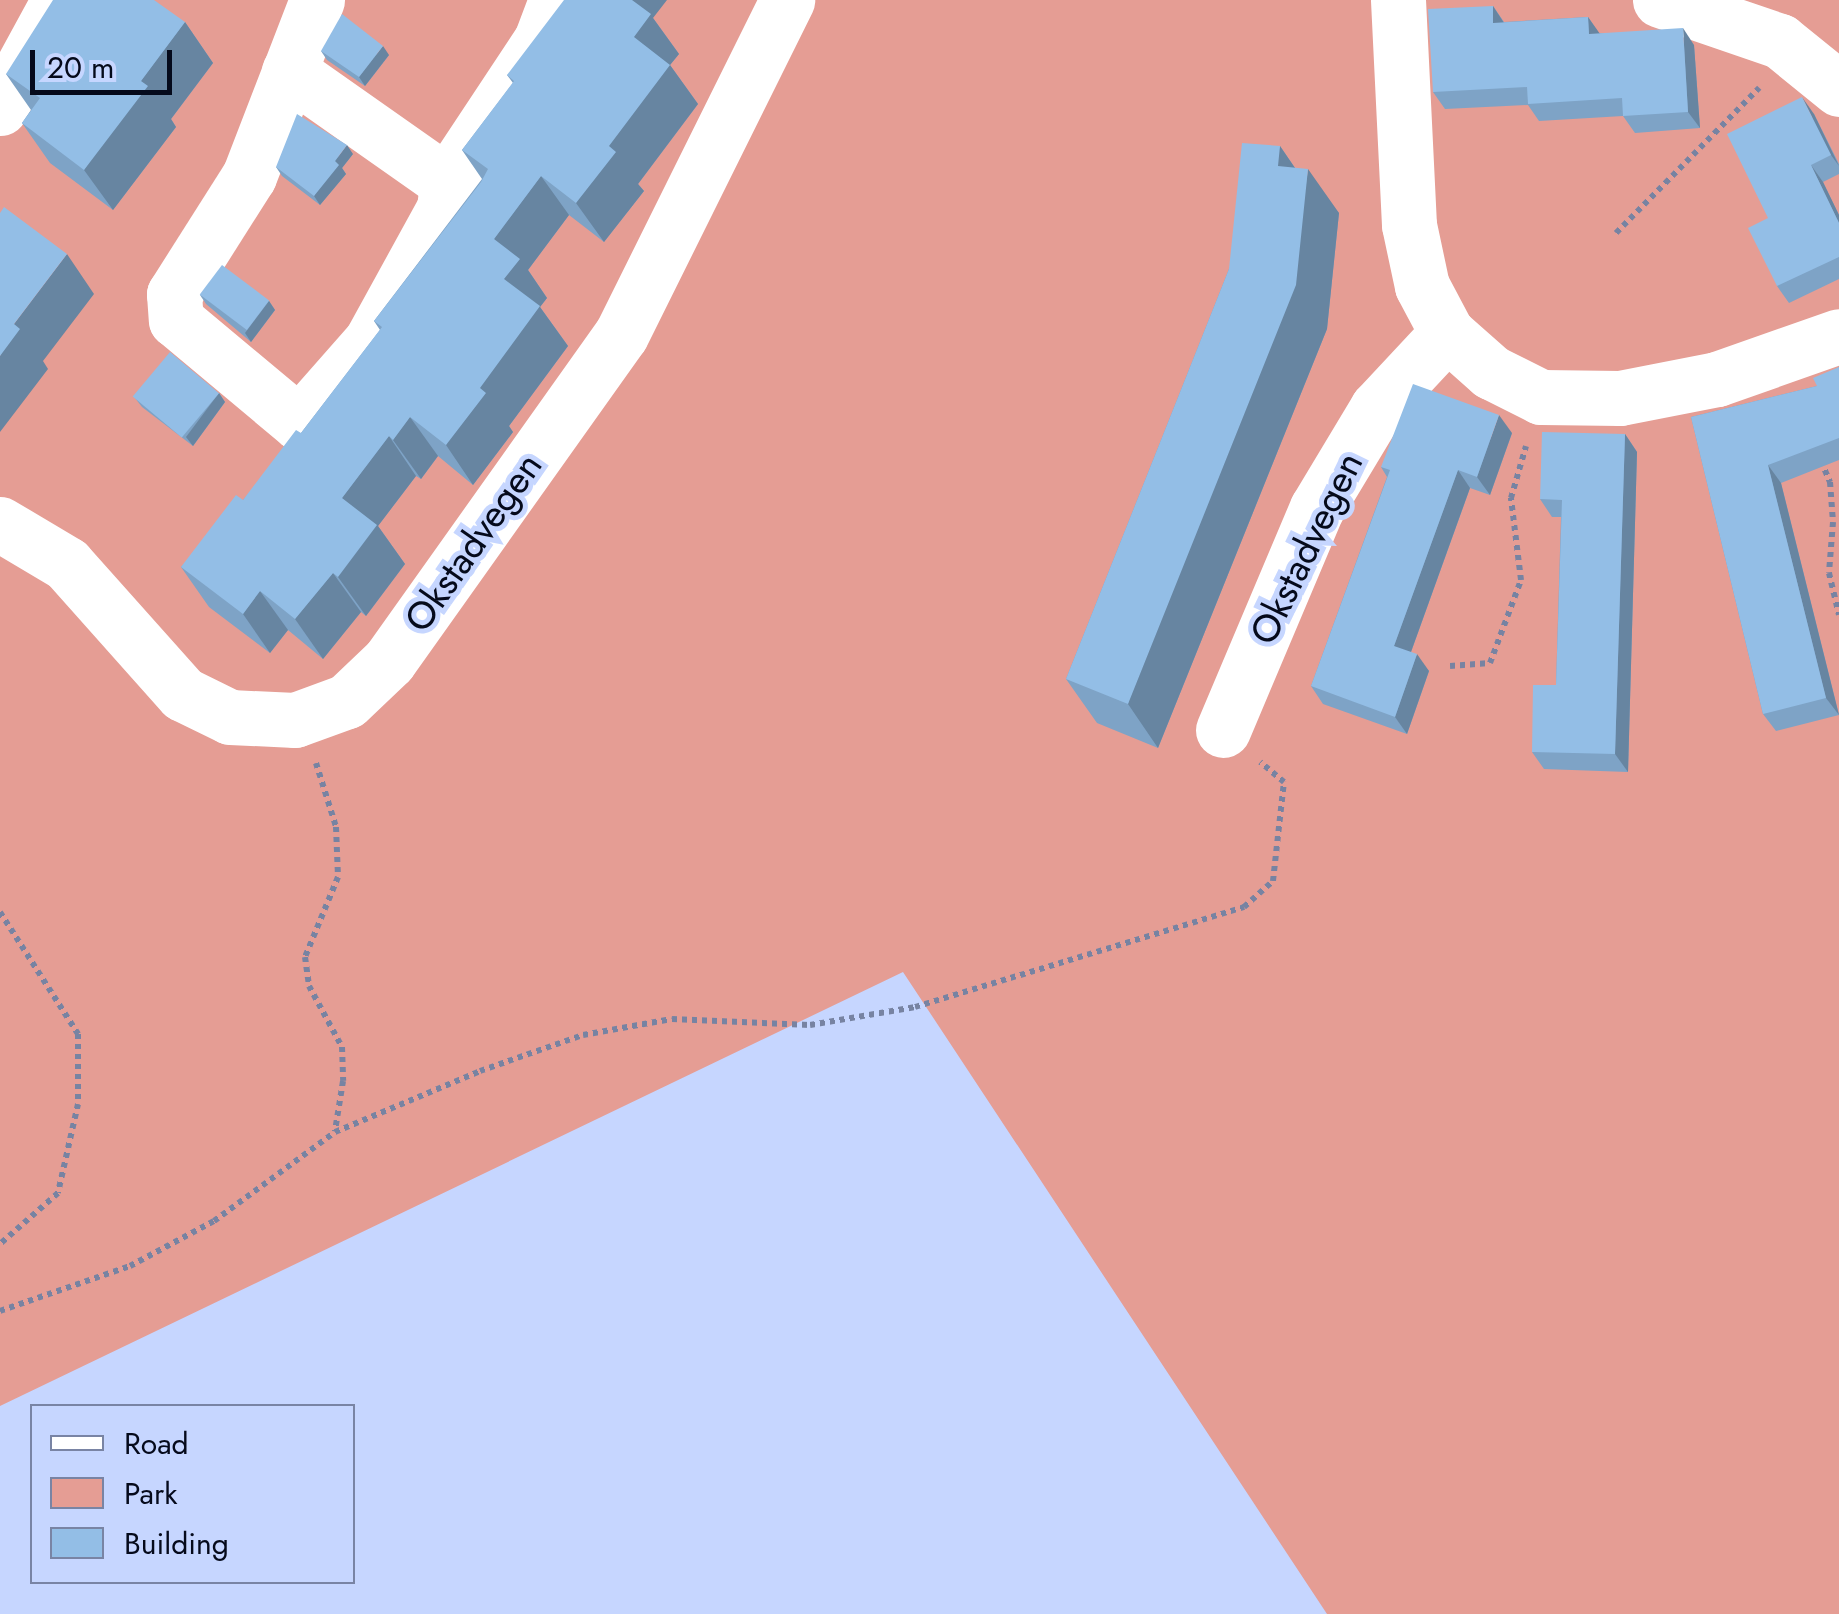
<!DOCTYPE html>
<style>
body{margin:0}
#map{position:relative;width:1839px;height:1614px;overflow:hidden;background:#c6d6ff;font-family:Jost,sans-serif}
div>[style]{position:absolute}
.green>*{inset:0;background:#e59d94}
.path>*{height:6px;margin-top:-3px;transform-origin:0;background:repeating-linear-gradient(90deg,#7783a2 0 5px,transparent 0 10px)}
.minor>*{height:55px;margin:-27.5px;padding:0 27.5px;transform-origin:27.5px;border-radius:27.5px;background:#fff}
.wall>*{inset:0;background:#7ea3c6}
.shaded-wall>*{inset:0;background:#6785a1}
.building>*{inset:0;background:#93bee6;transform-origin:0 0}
span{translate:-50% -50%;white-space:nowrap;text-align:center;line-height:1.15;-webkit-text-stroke:10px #c6d6ff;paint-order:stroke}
.street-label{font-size:38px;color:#050a1b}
.legend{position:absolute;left:30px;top:1404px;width:325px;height:180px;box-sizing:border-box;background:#c6d6ff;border:2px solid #7984a4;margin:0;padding:12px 18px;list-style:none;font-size:30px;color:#050a1b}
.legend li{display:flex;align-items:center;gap:20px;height:50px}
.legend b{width:50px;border:2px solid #7984a4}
.scale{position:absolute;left:30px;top:50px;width:142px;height:45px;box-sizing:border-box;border:5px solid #050a1b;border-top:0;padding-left:12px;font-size:30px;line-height:35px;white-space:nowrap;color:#050a1b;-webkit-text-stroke:8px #c6d6ff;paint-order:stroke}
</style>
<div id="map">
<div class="green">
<i style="clip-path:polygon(0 0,1839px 0,1839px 1614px,1327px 1614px,903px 972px,0 1406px)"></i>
</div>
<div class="path">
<i style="left:1616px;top:233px;width:204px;rotate:-45.4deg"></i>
<i style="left:1821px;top:461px;width:23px;rotate:67deg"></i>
<i style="left:1830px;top:482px;width:40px;rotate:85.7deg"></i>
<i style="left:1833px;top:522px;width:51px;rotate:94.5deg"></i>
<i style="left:1829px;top:573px;width:43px;rotate:76.6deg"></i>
<i style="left:1450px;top:666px;width:40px;rotate:-4.3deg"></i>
<i style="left:1490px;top:663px;width:89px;rotate:-69.5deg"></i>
<i style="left:1521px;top:580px;width:83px;rotate:-97deg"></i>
<i style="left:1511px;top:498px;width:54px;rotate:-73.9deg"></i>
<i style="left:316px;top:763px;width:67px;rotate:72.6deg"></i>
<i style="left:336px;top:827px;width:50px;rotate:87.7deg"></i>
<i style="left:338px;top:877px;width:87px;rotate:112.4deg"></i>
<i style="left:305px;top:957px;width:29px;rotate:82deg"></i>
<i style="left:309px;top:986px;width:69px;rotate:61.6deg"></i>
<i style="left:342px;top:1047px;width:34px;rotate:88deg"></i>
<i style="left:343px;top:1081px;width:51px;rotate:99.1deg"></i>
<i style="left:0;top:912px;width:145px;rotate:57.4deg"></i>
<i style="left:78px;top:1034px;width:70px;rotate:90deg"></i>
<i style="left:78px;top:1104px;width:91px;rotate:102.7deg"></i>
<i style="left:58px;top:1193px;width:77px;rotate:138.7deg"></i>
<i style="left:0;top:1311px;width:138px;rotate:-19.1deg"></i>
<i style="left:130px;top:1266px;width:95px;rotate:-28.2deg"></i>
<i style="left:214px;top:1221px;width:150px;rotate:-36.3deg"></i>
<i style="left:335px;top:1132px;width:157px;rotate:-22.8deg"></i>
<i style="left:480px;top:1071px;width:109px;rotate:-19.3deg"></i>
<i style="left:583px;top:1035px;width:90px;rotate:-10.2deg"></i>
<i style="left:672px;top:1019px;width:138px;rotate:2.5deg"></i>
<i style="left:810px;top:1025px;width:107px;rotate:-9.7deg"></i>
<i style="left:915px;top:1007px;width:344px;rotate:-16.9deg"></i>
<i style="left:1244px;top:907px;width:39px;rotate:-42deg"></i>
<i style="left:1273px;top:881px;width:100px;rotate:-83.7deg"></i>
<i style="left:1284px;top:782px;width:31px;rotate:-140deg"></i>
</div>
<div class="minor">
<i style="left:317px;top:0;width:189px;rotate:111.1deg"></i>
<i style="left:249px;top:176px;width:140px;rotate:122.4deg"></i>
<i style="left:174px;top:294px;width:26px;rotate:86deg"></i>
<i style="left:176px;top:320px;width:160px;rotate:39.9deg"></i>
<i style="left:299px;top:423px;width:109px;rotate:-48.7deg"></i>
<i style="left:371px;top:341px;width:152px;rotate:-61.2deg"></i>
<i style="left:444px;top:208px;width:26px;rotate:-83deg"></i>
<i style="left:447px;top:182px;width:170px;rotate:-56.5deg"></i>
<i style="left:541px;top:40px;width:43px;rotate:-69.4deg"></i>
<i style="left:1398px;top:0;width:225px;rotate:87.2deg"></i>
<i style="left:1409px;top:225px;width:62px;rotate:78deg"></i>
<i style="left:1422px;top:286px;width:53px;rotate:62deg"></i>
<i style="left:1447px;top:333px;width:59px;rotate:41.6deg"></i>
<i style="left:1491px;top:372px;width:56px;rotate:26.6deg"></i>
<i style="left:1541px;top:397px;width:79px;rotate:0.7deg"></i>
<i style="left:1620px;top:398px;width:99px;rotate:-11.1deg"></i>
<i style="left:1717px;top:379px;width:129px;rotate:-19.4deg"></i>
<i style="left:1660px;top:0;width:127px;rotate:18.9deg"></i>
<i style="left:1780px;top:41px;width:76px;rotate:39.1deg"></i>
<i style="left:289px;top:71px;width:193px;rotate:35.1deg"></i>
<i style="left:0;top:108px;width:123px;rotate:-61.4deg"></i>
<i style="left:0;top:524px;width:78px;rotate:30.8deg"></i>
<i style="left:67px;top:564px;width:174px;rotate:48.3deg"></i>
<i style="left:183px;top:694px;width:52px;rotate:26.1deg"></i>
<i style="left:230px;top:717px;width:65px;rotate:2.6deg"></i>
<i style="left:295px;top:720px;width:55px;rotate:-20.1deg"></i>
<i style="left:347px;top:701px;width:58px;rotate:-43.6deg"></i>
<i style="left:389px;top:661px;width:400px;rotate:-54.6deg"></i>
<i style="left:621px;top:335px;width:374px;rotate:-63.6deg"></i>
<i style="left:1223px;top:730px;width:241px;rotate:-67.1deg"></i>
<i style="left:1317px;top:508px;width:117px;rotate:-59deg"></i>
<i style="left:1377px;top:408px;width:103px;rotate:-47deg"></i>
</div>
<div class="wall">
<i style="clip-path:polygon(1493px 6px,1504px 22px,1588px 17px,1599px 33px,1694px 45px,1700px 128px,1635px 133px,1623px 116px,1539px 121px,1528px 105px,1445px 109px,1433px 92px)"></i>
<i style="clip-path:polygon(653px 18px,679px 54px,670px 65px,698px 104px,638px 184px,644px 191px,604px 242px,569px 215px,528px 270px,547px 298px,540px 307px,568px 346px,509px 426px,513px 432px,473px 485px,438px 456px,421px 479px,416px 476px,378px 526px,405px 564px,366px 616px,361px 612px,323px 659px,288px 630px,270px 653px,209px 607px,181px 567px,243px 500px,301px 433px,380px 330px,374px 321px,482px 179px,462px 150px,513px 83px,507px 75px)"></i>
<i style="clip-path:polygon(185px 22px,213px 63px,171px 119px,176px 127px,113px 210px,50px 163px,22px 123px,31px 110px,6px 74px)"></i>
<i style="clip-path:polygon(321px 51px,389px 55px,365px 86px,327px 60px)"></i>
<i style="clip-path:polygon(1814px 114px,1839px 164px,1839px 174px,1823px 182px,1839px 215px,1839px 279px,1789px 303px,1777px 286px,1768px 218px)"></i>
<i style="clip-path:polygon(1280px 146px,1295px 168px,1339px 213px,1327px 329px,1158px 748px,1097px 723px,1066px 679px,1229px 269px)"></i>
<i style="clip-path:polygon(353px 154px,342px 168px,346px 174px,320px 205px,282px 176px,276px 167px)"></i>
<i style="clip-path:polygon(200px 295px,269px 301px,275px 310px,251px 342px,206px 304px)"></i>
<i style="clip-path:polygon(1839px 367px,1839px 460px,1781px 483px,1839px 715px,1776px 731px,1763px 714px,1691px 417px,1817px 386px)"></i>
<i style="clip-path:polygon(219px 393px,225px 402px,193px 446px,142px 407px,135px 398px)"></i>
<i style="clip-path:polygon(1512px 433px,1490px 495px,1470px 488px,1411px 652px,1429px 671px,1407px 734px,1323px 704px,1311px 686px,1387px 477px,1381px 467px)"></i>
<i style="clip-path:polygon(1625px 434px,1637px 452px,1628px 772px,1544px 769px,1532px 752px,1556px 685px,1561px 517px,1552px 517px,1540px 499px)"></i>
</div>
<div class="shaded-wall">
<i style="clip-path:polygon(625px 0,667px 0,653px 18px,679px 54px,670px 65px,698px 104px,638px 184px,644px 191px,604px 242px,576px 203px,634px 37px)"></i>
<i style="clip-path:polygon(1493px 6px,1504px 23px,1493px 23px)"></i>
<i style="clip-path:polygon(1588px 17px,1600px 34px,1589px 34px)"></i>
<i style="clip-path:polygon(185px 22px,213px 63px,171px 119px,176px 127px,113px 210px,84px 170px,141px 81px)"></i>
<i style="clip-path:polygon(1683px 28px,1694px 45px,1700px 128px,1688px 112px)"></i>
<i style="clip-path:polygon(383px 46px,389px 55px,365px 86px,359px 77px)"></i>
<i style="clip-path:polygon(1802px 97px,1814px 114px,1839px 166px,1831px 155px)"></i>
<i style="clip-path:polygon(347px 145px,353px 154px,342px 168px,346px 174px,320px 205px,314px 196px,335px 161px)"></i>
<i style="clip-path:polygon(1280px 146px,1306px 184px,1308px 169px,1339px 213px,1327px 329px,1158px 748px,1128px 704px)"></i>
<i style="clip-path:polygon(1811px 165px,1823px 182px,1839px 215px,1839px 223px)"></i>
<i style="clip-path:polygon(541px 176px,569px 215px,528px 270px,547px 298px,540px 307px,568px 346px,509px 426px,513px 432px,473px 485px,446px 445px,504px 279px,494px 239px)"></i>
<i style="clip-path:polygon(67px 254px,94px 294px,43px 361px,48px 369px,0 432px,0 356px,14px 324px)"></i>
<i style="clip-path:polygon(269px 301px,275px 310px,251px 342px,245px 333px)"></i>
<i style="clip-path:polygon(219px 393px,225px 402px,193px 446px,186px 437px)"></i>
<i style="clip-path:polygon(1499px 415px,1512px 433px,1490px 495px,1477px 477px)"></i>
<i style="clip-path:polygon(410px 417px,438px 456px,421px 479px,393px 440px)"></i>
<i style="clip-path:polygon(1625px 434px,1637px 452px,1628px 772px,1615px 754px)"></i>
<i style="clip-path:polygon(389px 436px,416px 476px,378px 526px,405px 564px,366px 616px,338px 577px,342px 498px)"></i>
<i style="clip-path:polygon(1768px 465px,1781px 483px,1839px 715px,1826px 698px)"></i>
<i style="clip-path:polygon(1458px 470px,1470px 488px,1407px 663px,1394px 646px)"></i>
<i style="clip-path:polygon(333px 573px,361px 612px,323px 659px,295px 619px)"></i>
<i style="clip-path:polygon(260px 591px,288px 630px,270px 653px,243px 614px)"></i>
<i style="clip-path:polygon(1417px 654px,1429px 671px,1407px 734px,1395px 717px)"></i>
</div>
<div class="building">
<i style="clip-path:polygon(53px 0,154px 0,185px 22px,141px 81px,148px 86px,84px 170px,22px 123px,40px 98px,6px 74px)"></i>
<i style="clip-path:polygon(564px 0,632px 0,651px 14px,634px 37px,670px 65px,609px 146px,616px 152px,576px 203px,541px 176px,494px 239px,520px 259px,504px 279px,540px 306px,480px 388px,486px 393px,446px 445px,410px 417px,393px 440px,389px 436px,342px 498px,377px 525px,338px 577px,333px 573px,295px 619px,260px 591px,243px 614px,181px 567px,236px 495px,243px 500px,296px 430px,301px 433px,382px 327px,374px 321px,481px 182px,488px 169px,462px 150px,514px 81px,507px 75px)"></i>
<i style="clip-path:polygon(1493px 6px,1493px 23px,1588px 17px,1589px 34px,1683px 28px,1688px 112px,1623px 116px,1622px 98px,1528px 104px,1527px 87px,1433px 92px,1428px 9px)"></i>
<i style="clip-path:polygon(342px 14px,383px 46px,359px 77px,321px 51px)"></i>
<i style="clip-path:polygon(1802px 97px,1831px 155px,1811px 165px,1839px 223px,1839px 257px,1777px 286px,1748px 228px,1768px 218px,1727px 134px)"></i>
<i style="clip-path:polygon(297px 114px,347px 145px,335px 161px,339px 165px,314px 196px,276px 167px)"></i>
<i style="clip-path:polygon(1242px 143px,1280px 146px,1278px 166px,1308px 169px,1296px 285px,1128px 704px,1066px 679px,1229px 269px)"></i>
<i style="clip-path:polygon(4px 207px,67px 254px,14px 324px,20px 329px,0 356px,0 213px)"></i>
<i style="left:222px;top:265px;width:59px;height:37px;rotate:37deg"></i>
<i style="left:170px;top:352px;width:64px;height:58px;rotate:40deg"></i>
<i style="clip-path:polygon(1839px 367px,1839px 438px,1768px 465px,1826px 698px,1763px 714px,1691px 417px,1817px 386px,1813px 378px)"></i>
<i style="clip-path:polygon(1413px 384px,1499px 415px,1477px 477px,1458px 470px,1394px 646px,1417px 654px,1395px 717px,1311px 686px,1390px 470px,1381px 467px)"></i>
<i style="clip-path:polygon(1542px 432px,1625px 434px,1615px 754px,1532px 752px,1533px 685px,1556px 685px,1562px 500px,1540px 499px)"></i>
</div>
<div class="street-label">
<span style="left:473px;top:542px;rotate:-55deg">Okstadvegen</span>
<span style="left:1306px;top:548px;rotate:-64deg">Okstadvegen</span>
</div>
<ul class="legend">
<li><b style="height:12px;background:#fff"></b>Road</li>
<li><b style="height:28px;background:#e59d94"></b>Park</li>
<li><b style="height:28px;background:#93bee6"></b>Building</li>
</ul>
<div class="scale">20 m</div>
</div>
